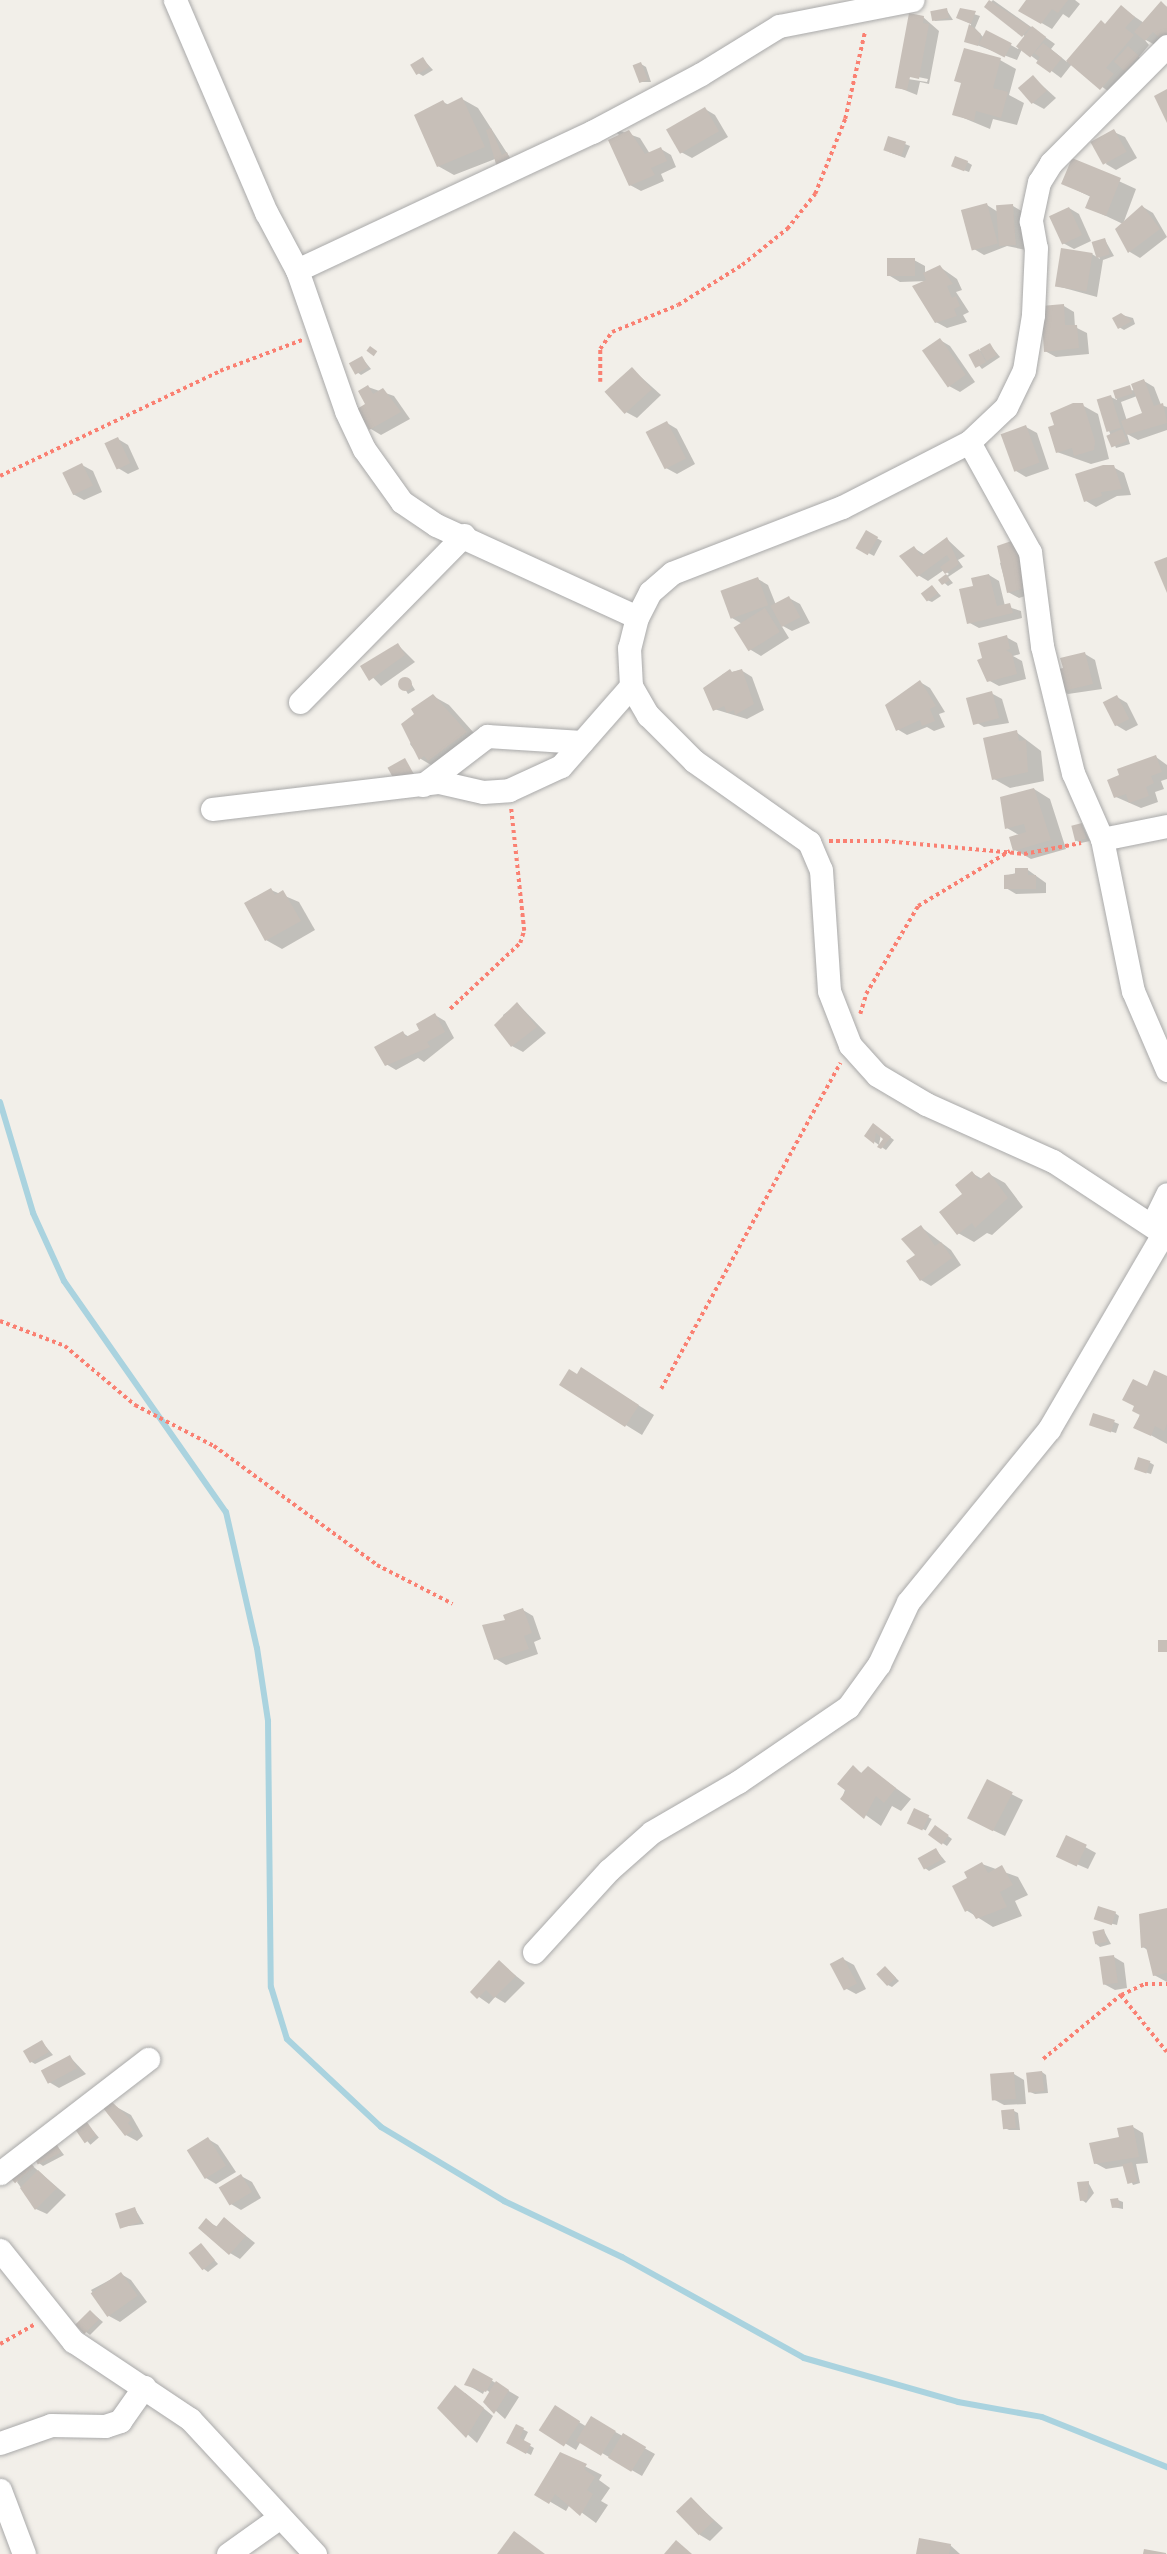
<!DOCTYPE html>
<style>
body{margin:0}
#map{position:relative;width:1167px;height:2554px;overflow:hidden;background:#f2efe9;font-family:Arial,sans-serif}
div>[style]{position:absolute}
.shadow>*{inset:0;background:#0003;transform-origin:0 0}
.stream>*{height:6px;margin:-3px;padding:0 3px;transform-origin:3px;border-radius:3px;background:#aad3df}
.building>*{inset:0;background:#c7bfb8;transform-origin:0 0}
.round{border-radius:50%}
.path>*{height:3.5px;margin-top:-1.75px;transform-origin:0;background:repeating-linear-gradient(90deg,#fa8072 0 3.5px,transparent 0 7px)}
.roads{filter:drop-shadow(0 0 2px #a9a9a9) drop-shadow(0 0 2px #a9a9a9)}
.minor>*{height:23px;margin:-11.5px;padding:0 11.5px;transform-origin:11.5px;border-radius:11.5px;background:#fff}
span{translate:-50% -50%;white-space:nowrap;text-align:center;line-height:1.15;-webkit-text-stroke:6px #fff;paint-order:stroke}
</style>
<div id="map">
<div class="shadow">
<i style="clip-path:polygon(993px 0,1055px 44px,1051px 49px,1067px 62px,1122px 8px,1144px 23px,1161px 3px,1167px 7px,1167px 41px,1157px 46px,1144px 39px,1149px 45px,1139px 57px,1142px 60px,1117px 98px,1072px 64px,1061px 78px,1022px 49px,1017px 60px,966px 41px,971px 24px,963px 20px,961px 10px,980px 16px,975px 28px,984px 38px,987px 32px,1018px 49px,1026px 37px,986px 7px)"></i>
<i style="clip-path:polygon(1029px 0,1075px 0,1080px 4px,1069px 18px,1063px 14px,1052px 29px,1021px 11px)"></i>
<i style="clip-path:polygon(946px 9px,953px 20px,934px 21px)"></i>
<i style="clip-path:polygon(evenodd,923px 17px,939px 31px,929px 84px,920px 82px,917px 95px,897px 87px,923px 17px,908px 75px,928px 79px,927px 82px,908px 79px,908px 75px)"></i>
<i style="clip-path:polygon(423px 59px,433px 70px,423px 76px,418px 73px)"></i>
<i style="clip-path:polygon(1000px 60px,1016px 69px,1009px 95px,1024px 103px,1017px 125px,993px 119px,990px 129px,954px 114px)"></i>
<i style="clip-path:polygon(641px 64px,646px 67px,651px 82px,640px 82px)"></i>
<i style="clip-path:polygon(1033px 77px,1056px 98px,1044px 109px,1033px 103px)"></i>
<i style="clip-path:polygon(462px 99px,478px 108px,516px 167px,495px 159px,454px 175px,438px 166px,443px 102px,449px 105px)"></i>
<i style="clip-path:polygon(705px 109px,715px 115px,728px 137px,692px 158px,681px 152px)"></i>
<i style="clip-path:polygon(612px 128px,640px 138px,650px 154px,661px 149px,671px 155px,676px 167px,661px 174px,664px 181px,641px 191px,630px 185px,620px 136px)"></i>
<i style="clip-path:polygon(1114px 132px,1125px 137px,1137px 158px,1116px 170px,1106px 164px)"></i>
<i style="clip-path:polygon(905px 144px,910px 146px,905px 158px,889px 152px)"></i>
<i style="clip-path:polygon(1073px 160px,1136px 189px,1123px 224px,1087px 207px,1091px 197px,1064px 184px)"></i>
<i style="clip-path:polygon(967px 162px,972px 165px,969px 172px,958px 168px)"></i>
<i style="clip-path:polygon(987px 205px,998px 212px,1013px 206px,1023px 212px,1026px 250px,1007px 246px,984px 255px,974px 249px)"></i>
<i style="clip-path:polygon(1143px 207px,1153px 213px,1167px 237px,1140px 258px,1130px 252px,1118px 230px)"></i>
<i style="clip-path:polygon(1069px 208px,1079px 214px,1091px 241px,1074px 249px,1063px 243px)"></i>
<i style="clip-path:polygon(1105px 240px,1114px 256px,1103px 260px,1097px 297px,1057px 286px,1092px 254px,1100px 259px,1094px 244px)"></i>
<i style="clip-path:polygon(914px 260px,925px 266px,925px 273px,940px 267px,957px 279px,962px 290px,956px 292px,969px 312px,963px 315px,967px 322px,947px 328px,936px 322px,915px 287px,928px 281px,900px 282px,890px 276px)"></i>
<i style="clip-path:polygon(1064px 306px,1074px 312px,1075px 327px,1087px 333px,1089px 354px,1056px 357px,1045px 351px)"></i>
<i style="clip-path:polygon(1122px 315px,1133px 318px,1135px 324px,1124px 330px,1119px 327px)"></i>
<i style="clip-path:polygon(940px 340px,950px 346px,975px 382px,960px 392px,949px 386px,925px 351px)"></i>
<i style="clip-path:polygon(990px 345px,1000px 357px,982px 369px,971px 356px)"></i>
<i style="clip-path:polygon(362px 358px,371px 369px,361px 375px,357px 372px)"></i>
<i style="clip-path:polygon(632px 369px,661px 395px,637px 418px,626px 412px)"></i>
<i style="clip-path:polygon(evenodd,1144px 381px,1154px 387px,1161px 405px,1167px 407px,1167px 430px,1138px 440px,1127px 434px,1130px 444px,1116px 448px,1109px 431px,1111px 397px,1117px 400px,1115px 392px,1135px 390px,1144px 381px,1137px 396px,1144px 414px,1127px 421px,1121px 402px,1137px 396px)"></i>
<i style="clip-path:polygon(368px 387px,394px 396px,410px 419px,381px 435px,371px 429px)"></i>
<i style="clip-path:polygon(1082px 405px,1098px 414px,1109px 459px,1091px 464px,1057px 452px)"></i>
<i style="clip-path:polygon(667px 423px,677px 429px,695px 464px,677px 474px,666px 468px)"></i>
<i style="clip-path:polygon(1026px 427px,1037px 433px,1049px 469px,1026px 477px,1016px 471px)"></i>
<i style="clip-path:polygon(118px 439px,128px 445px,139px 469px,128px 474px,118px 468px)"></i>
<i style="clip-path:polygon(82px 465px,93px 471px,102px 492px,84px 500px,73px 494px)"></i>
<i style="clip-path:polygon(1113px 467px,1124px 473px,1131px 495px,1117px 496px,1096px 507px,1086px 501px)"></i>
<i style="left:867px;top:533px;width:17px;height:17px;rotate:28deg"></i>
<i style="clip-path:polygon(947px 539px,965px 556px,958px 560px,963px 567px,948px 577px,953px 583px,948px 586px,941px 580px,949px 574px,944px 570px,928px 581px,918px 575px,914px 548px,925px 555px)"></i>
<i style="clip-path:polygon(1005px 561px,1041px 591px,1019px 598px,1008px 592px,1000px 563px)"></i>
<i style="clip-path:polygon(989px 575px,999px 581px,1005px 606px,1021px 611px,1022px 618px,979px 628px,968px 622px,975px 587px)"></i>
<i style="clip-path:polygon(758px 579px,768px 585px,776px 605px,789px 598px,800px 604px,810px 623px,792px 631px,781px 625px,789px 638px,761px 656px,751px 650px,744px 625px,732px 618px)"></i>
<i style="clip-path:polygon(933px 587px,941px 596px,932px 602px,927px 600px)"></i>
<i style="clip-path:polygon(1006px 637px,1017px 643px,1020px 654px,1013px 656px,1022px 661px,1026px 679px,999px 686px,988px 680px)"></i>
<i style="clip-path:polygon(398px 645px,415px 662px,381px 686px,362px 666px)"></i>
<i style="clip-path:polygon(1085px 654px,1095px 660px,1102px 689px,1068px 694px,1057px 688px,1065px 669px)"></i>
<i style="clip-path:polygon(741px 670px,752px 677px,764px 710px,747px 719px,714px 709px,716px 684px,723px 674px)"></i>
<i style="clip-path:polygon(408px 678px,415px 690px,408px 694px,402px 684px)"></i>
<i style="clip-path:polygon(920px 682px,930px 688px,945px 712px,939px 714px,945px 727px,934px 731px,927px 727px,907px 735px,897px 729px)"></i>
<i style="clip-path:polygon(991px 693px,1002px 699px,1009px 723px,984px 727px,974px 721px)"></i>
<i style="clip-path:polygon(433px 696px,449px 705px,482px 742px,436px 768px,421px 759px,410px 744px)"></i>
<i style="clip-path:polygon(1117px 697px,1127px 703px,1138px 725px,1126px 731px,1116px 725px)"></i>
<i style="clip-path:polygon(1016px 732px,1041px 751px,1044px 781px,1010px 788px,994px 779px)"></i>
<i style="clip-path:polygon(1156px 757px,1167px 765px,1167px 779px,1161px 781px,1164px 789px,1155px 792px,1158px 802px,1141px 808px,1116px 797px)"></i>
<i style="clip-path:polygon(1034px 789px,1050px 799px,1066px 849px,1031px 859px,1015px 850px,1019px 835px,1007px 828px)"></i>
<i style="clip-path:polygon(1082px 824px,1090px 841px,1081px 843px,1077px 841px)"></i>
<i style="clip-path:polygon(1028px 870px,1046px 883px,1046px 893px,1016px 894px,1006px 888px,1005px 876px)"></i>
<i style="clip-path:polygon(271px 890px,299px 902px,315px 930px,282px 949px,266px 940px)"></i>
<i style="clip-path:polygon(518px 1004px,546px 1033px,523px 1052px,512px 1046px,503px 1015px)"></i>
<i style="clip-path:polygon(435px 1015px,445px 1021px,454px 1038px,424px 1062px,418px 1058px,396px 1070px,386px 1064px,403px 1033px,409px 1037px,422px 1031px)"></i>
<i style="clip-path:polygon(878px 1128px,894px 1140px,886px 1150px,880px 1146px,886px 1138px,881px 1134px,879px 1145px,866px 1136px)"></i>
<i style="clip-path:polygon(972px 1173px,982px 1179px,989px 1174px,1005px 1183px,1023px 1207px,992px 1235px,987px 1233px,974px 1242px,958px 1233px)"></i>
<i style="clip-path:polygon(921px 1227px,951px 1250px,961px 1265px,931px 1286px,921px 1280px)"></i>
<i style="clip-path:polygon(577px 1376px,597px 1379px,654px 1415px,642px 1435px,561px 1385px)"></i>
<i style="clip-path:polygon(1167px 1378px,1167px 1444px,1136px 1427px,1148px 1388px)"></i>
<i style="clip-path:polygon(1114px 1422px,1119px 1424px,1116px 1433px,1096px 1427px)"></i>
<i style="clip-path:polygon(1149px 1462px,1154px 1465px,1151px 1474px,1141px 1471px)"></i>
<i style="clip-path:polygon(523px 1610px,533px 1616px,541px 1639px,534px 1642px,538px 1654px,506px 1665px,496px 1659px,508px 1622px)"></i>
<i style="clip-path:polygon(853px 1768px,863px 1774px,868px 1768px,911px 1799px,901px 1811px,892px 1806px,881px 1826px,842px 1798px)"></i>
<i style="clip-path:polygon(988px 1782px,1023px 1800px,1005px 1836px,980px 1824px)"></i>
<i style="left:915px;top:1810px;width:19px;height:13px;rotate:28deg"></i>
<i style="clip-path:polygon(940px 1830px,952px 1839px,947px 1846px,930px 1835px)"></i>
<i style="clip-path:polygon(1067px 1837px,1096px 1853px,1088px 1869px,1058px 1856px)"></i>
<i style="clip-path:polygon(936px 1850px,946px 1862px,929px 1871px,925px 1868px)"></i>
<i style="clip-path:polygon(982px 1864px,1018px 1877px,1028px 1895px,1015px 1901px,1022px 1916px,993px 1927px,966px 1910px,970px 1879px)"></i>
<i style="clip-path:polygon(1167px 1910px,1167px 1982px,1154px 1975px,1149px 1951px,1143px 1947px)"></i>
<i style="clip-path:polygon(1115px 1913px,1119px 1916px,1117px 1925px,1101px 1921px)"></i>
<i style="clip-path:polygon(1104px 1931px,1111px 1944px,1100px 1947px,1096px 1944px)"></i>
<i style="clip-path:polygon(1114px 1957px,1124px 1963px,1127px 1988px,1115px 1990px,1104px 1984px)"></i>
<i style="clip-path:polygon(843px 1959px,854px 1965px,866px 1989px,856px 1994px,845px 1988px)"></i>
<i style="clip-path:polygon(500px 1963px,525px 1983px,505px 2003px,495px 1997px,489px 2004px,472px 1992px)"></i>
<i style="clip-path:polygon(886px 1968px,899px 1981px,892px 1987px,888px 1985px)"></i>
<i style="clip-path:polygon(42px 2042px,53px 2055px,35px 2064px,30px 2061px)"></i>
<i style="clip-path:polygon(70px 2057px,86px 2074px,59px 2088px,49px 2082px)"></i>
<i style="clip-path:polygon(1042px 2072px,1046px 2075px,1048px 2093px,1035px 2094px,1030px 2092px)"></i>
<i style="clip-path:polygon(1014px 2074px,1024px 2080px,1026px 2104px,1004px 2105px,993px 2099px)"></i>
<i style="clip-path:polygon(111px 2104px,131px 2115px,143px 2136px,137px 2141px,126px 2135px)"></i>
<i style="clip-path:polygon(1014px 2111px,1018px 2113px,1020px 2130px,1009px 2130px,1005px 2128px)"></i>
<i style="left:87px;top:2124px;width:18px;height:11px;rotate:49deg"></i>
<i style="clip-path:polygon(1133px 2127px,1143px 2133px,1148px 2163px,1136px 2164px,1140px 2183px,1133px 2185px,1124px 2166px,1106px 2169px,1095px 2163px)"></i>
<i style="clip-path:polygon(208px 2139px,218px 2145px,236px 2172px,216px 2184px,206px 2178px)"></i>
<i style="clip-path:polygon(55px 2143px,64px 2155px,43px 2166px,39px 2163px)"></i>
<i style="clip-path:polygon(28px 2162px,66px 2195px,47px 2214px,36px 2209px,17px 2182px)"></i>
<i style="clip-path:polygon(241px 2176px,252px 2182px,261px 2198px,241px 2210px,231px 2204px)"></i>
<i style="clip-path:polygon(1088px 2182px,1094px 2193px,1086px 2203px,1082px 2200px)"></i>
<i style="clip-path:polygon(1118px 2200px,1123px 2202px,1123px 2209px,1113px 2207px)"></i>
<i style="clip-path:polygon(135px 2209px,144px 2224px,121px 2227px)"></i>
<i style="clip-path:polygon(225px 2219px,255px 2243px,240px 2259px,230px 2253px,206px 2221px,218px 2227px)"></i>
<i style="clip-path:polygon(201px 2245px,218px 2264px,208px 2272px,204px 2269px)"></i>
<i style="clip-path:polygon(121px 2274px,131px 2280px,147px 2302px,120px 2322px,109px 2316px,91px 2290px)"></i>
<i style="clip-path:polygon(91px 2312px,103px 2322px,90px 2335px,86px 2332px)"></i>
<i style="clip-path:polygon(474px 2370px,519px 2397px,505px 2419px,486px 2402px,491px 2393px,485px 2389px,483px 2394px,466px 2384px)"></i>
<i style="clip-path:polygon(465px 2393px,493px 2416px,477px 2443px,439px 2408px)"></i>
<i style="clip-path:polygon(555px 2407px,587px 2427px,592px 2419px,655px 2454px,642px 2476px,581px 2441px,576px 2450px,542px 2429px)"></i>
<i style="clip-path:polygon(517px 2426px,528px 2432px,523px 2442px,534px 2448px,531px 2455px,508px 2443px)"></i>
<i style="clip-path:polygon(561px 2454px,602px 2475px,599px 2480px,610px 2488px,601px 2501px,608px 2505px,596px 2523px,570px 2504px,566px 2511px,537px 2494px)"></i>
<i style="clip-path:polygon(691px 2499px,723px 2528px,710px 2541px,700px 2535px)"></i>
<i style="clip-path:polygon(950px 2545px,960px 2554px,919px 2554px)"></i>
</div>
<div class="stream">
<i style="left:0;top:1102px;width:116px;rotate:73.4deg"></i>
<i style="left:33px;top:1213px;width:75px;rotate:65.5deg"></i>
<i style="left:64px;top:1281px;width:282px;rotate:55deg"></i>
<i style="left:226px;top:1512px;width:139px;rotate:77.2deg"></i>
<i style="left:257px;top:1648px;width:74px;rotate:81.4deg"></i>
<i style="left:268px;top:1721px;width:266px;rotate:89.4deg"></i>
<i style="left:271px;top:1987px;width:54px;rotate:72.9deg"></i>
<i style="left:287px;top:2039px;width:129px;rotate:43.1deg"></i>
<i style="left:381px;top:2127px;width:144px;rotate:31deg"></i>
<i style="left:504px;top:2201px;width:131px;rotate:25.4deg"></i>
<i style="left:622px;top:2257px;width:208px;rotate:29deg"></i>
<i style="left:804px;top:2358px;width:160px;rotate:15.9deg"></i>
<i style="left:958px;top:2402px;width:85px;rotate:10.1deg"></i>
<i style="left:1042px;top:2417px;width:135px;rotate:21.8deg"></i>
</div>
<div class="building">
<i style="clip-path:polygon(989px 0,1030px 27px,1022px 37px,984px 7px)"></i>
<i style="clip-path:polygon(1026px 0,1068px 0,1058px 13px,1052px 9px,1041px 24px,1018px 11px)"></i>
<i style="clip-path:polygon(1161px 1px,1167px 7px,1167px 39px,1164px 42px,1153px 32px,1145px 41px,1134px 32px)"></i>
<i style="clip-path:polygon(1121px 5px,1135px 17px,1125px 28px,1134px 35px,1106px 68px,1114px 74px,1100px 90px,1066px 61px,1101px 20px,1105px 24px)"></i>
<i style="left:947px;top:8px;width:10px;height:17px;rotate:79deg"></i>
<i style="clip-path:polygon(960px 8px,976px 11px,971px 24px,956px 18px)"></i>
<i style="clip-path:polygon(909px 13px,924px 16px,923px 23px,929px 24px,919px 79px,910px 77px,907px 90px,895px 88px)"></i>
<i style="clip-path:polygon(969px 24px,981px 34px,978px 46px,964px 42px)"></i>
<i style="left:1032px;top:26px;width:18px;height:26px;rotate:38deg"></i>
<i style="left:986px;top:30px;width:29px;height:16px;rotate:27deg"></i>
<i style="clip-path:polygon(1043px 43px,1062px 58px,1050px 73px,1036px 63px,1040px 57px,1034px 53px)"></i>
<i style="left:1128px;top:46px;width:15px;height:21px;rotate:42deg"></i>
<i style="clip-path:polygon(964px 48px,1001px 58px,993px 88px,1008px 92px,1001px 118px,976px 111px,974px 121px,952px 115px,961px 83px,954px 81px)"></i>
<i style="left:423px;top:57px;width:12px;height:15px;rotate:59deg"></i>
<i style="left:641px;top:62px;width:19px;height:9px;rotate:69deg"></i>
<i style="left:1033px;top:75px;width:21px;height:20px;rotate:49deg"></i>
<i style="clip-path:polygon(1167px 89px,1167px 123px,1154px 96px)"></i>
<i style="clip-path:polygon(462px 97px,485px 147px,437px 167px,414px 115px,443px 100px,446px 105px)"></i>
<i style="left:705px;top:107px;width:28px;height:45px;rotate:60deg"></i>
<i style="clip-path:polygon(491px 128px,502px 155px,507px 152px,512px 165px,498px 171px,486px 130px)"></i>
<i style="left:1114px;top:129px;width:26px;height:27px;rotate:61deg"></i>
<i style="clip-path:polygon(629px 130px,645px 154px,661px 147px,667px 161px,651px 168px,655px 175px,629px 186px,608px 140px)"></i>
<i style="left:888px;top:136px;width:19px;height:15px;rotate:18deg"></i>
<i style="left:955px;top:156px;width:14px;height:11px;rotate:21deg"></i>
<i style="clip-path:polygon(1072px 158px,1121px 178px,1106px 216px,1085px 208px,1090px 196px,1061px 184px)"></i>
<i style="left:987px;top:203px;width:42px;height:27px;rotate:75deg"></i>
<i style="left:1013px;top:204px;width:41px;height:17px;rotate:86deg"></i>
<i style="clip-path:polygon(1142px 205px,1160px 229px,1128px 253px,1115px 229px)"></i>
<i style="left:1069px;top:207px;width:31px;height:22px;rotate:65deg"></i>
<i style="left:1105px;top:238px;width:17px;height:14px;rotate:73deg"></i>
<i style="left:1061px;top:248px;width:32px;height:39px;rotate:9deg"></i>
<i style="left:915px;top:258px;width:18px;height:28px;rotate:90deg"></i>
<i style="clip-path:polygon(940px 265px,953px 284px,947px 286px,952px 298px,956px 296px,960px 306px,954px 309px,957px 316px,935px 323px,912px 286px,926px 280px,923px 273px)"></i>
<i style="clip-path:polygon(1064px 304px,1065px 325px,1077px 325px,1079px 348px,1044px 352px,1041px 306px)"></i>
<i style="clip-path:polygon(1121px 313px,1132px 321px,1118px 329px,1112px 318px)"></i>
<i style="left:940px;top:338px;width:45px;height:22px;rotate:55deg"></i>
<i style="left:990px;top:343px;width:14px;height:12px;rotate:60deg"></i>
<i style="left:370px;top:346px;width:9px;height:6px;rotate:36deg"></i>
<i style="left:979px;top:349px;width:15px;height:12px;rotate:62deg"></i>
<i style="left:362px;top:356px;width:13px;height:15px;rotate:61deg"></i>
<i style="left:632px;top:367px;width:30px;height:37px;rotate:48deg"></i>
<i style="clip-path:polygon(1144px 379px,1154px 406px,1163px 403px,1167px 423px,1126px 435px,1121px 421px,1142px 413px,1131px 384px)"></i>
<i style="clip-path:polygon(368px 385px,373px 394px,383px 388px,401px 412px,369px 430px,357px 409px,365px 404px,358px 391px)"></i>
<i style="left:1130px;top:385px;width:9px;height:18px;rotate:72deg"></i>
<i style="left:1111px;top:395px;width:34px;height:15px;rotate:73deg"></i>
<i style="clip-path:polygon(1073px 403px,1083px 403px,1095px 441px,1094px 450px,1074px 456px,1072px 448px,1056px 453px,1048px 427px,1054px 425px,1050px 413px)"></i>
<i style="left:667px;top:421px;width:42px;height:24px;rotate:63deg"></i>
<i style="left:1026px;top:425px;width:40px;height:27px;rotate:70deg"></i>
<i style="left:1122px;top:429px;width:13px;height:17px;rotate:67deg"></i>
<i style="left:118px;top:437px;width:29px;height:15px;rotate:65deg"></i>
<i style="left:82px;top:463px;width:25px;height:22px;rotate:64deg"></i>
<i style="clip-path:polygon(1103px 465px,1114px 465px,1122px 489px,1101px 492px,1102px 496px,1084px 502px,1075px 474px)"></i>
<i style="left:866px;top:530px;width:14px;height:21px;rotate:30deg"></i>
<i style="clip-path:polygon(947px 537px,959px 564px,945px 574px,940px 567px,950px 560px,947px 555px,917px 577px,899px 556px,914px 546px,921px 556px)"></i>
<i style="clip-path:polygon(1017px 539px,1032px 586px,1007px 593px,997px 546px)"></i>
<i style="clip-path:polygon(1167px 557px,1167px 593px,1154px 562px)"></i>
<i style="clip-path:polygon(946px 574px,950px 580px,942px 585px,938px 580px)"></i>
<i style="clip-path:polygon(989px 574px,997px 606px,1010px 603px,1013px 613px,967px 624px,959px 589px,973px 586px,971px 578px)"></i>
<i style="left:758px;top:577px;width:30px;height:40px;rotate:70deg"></i>
<i style="left:932px;top:585px;width:10px;height:14px;rotate:53deg"></i>
<i style="left:789px;top:596px;width:24px;height:21px;rotate:62deg"></i>
<i style="left:765px;top:608px;width:28px;height:37px;rotate:58deg"></i>
<i style="clip-path:polygon(1007px 635px,1010px 649px,1006px 650px,1012px 654px,1017px 674px,987px 682px,977px 660px,982px 658px,978px 643px)"></i>
<i style="clip-path:polygon(398px 643px,405px 655px,369px 681px,360px 666px)"></i>
<i style="clip-path:polygon(1085px 652px,1093px 684px,1063px 691px,1051px 671px,1063px 668px,1060px 658px)"></i>
<i style="clip-path:polygon(730px 669px,732px 672px,742px 669px,754px 704px,735px 715px,734px 710px,727px 713px,724px 706px,713px 711px,703px 688px)"></i>
<i class="round" style="left:398px;top:677px;width:14px;height:14px"></i>
<i style="clip-path:polygon(920px 680px,936px 706px,930px 709px,935px 721px,922px 726px,920px 720px,896px 731px,885px 705px)"></i>
<i style="left:992px;top:691px;width:28px;height:27px;rotate:75deg"></i>
<i style="clip-path:polygon(433px 694px,467px 732px,428px 761px,424px 756px,419px 760px,401px 724px,414px 714px,411px 709px)"></i>
<i style="left:1117px;top:695px;width:27px;height:16px;rotate:63deg"></i>
<i style="clip-path:polygon(1017px 730px,1019px 741px,1026px 740px,1028px 772px,992px 780px,983px 738px)"></i>
<i style="clip-path:polygon(1156px 755px,1162px 772px,1151px 776px,1154px 783px,1146px 787px,1149px 796px,1129px 803px,1126px 794px,1114px 798px,1107px 780px,1119px 775px,1117px 769px)"></i>
<i style="left:405px;top:758px;width:18px;height:20px;rotate:61deg"></i>
<i style="clip-path:polygon(1034px 788px,1051px 840px,1013px 851px,1009px 837px,1026px 832px,1024px 824px,1005px 829px,1000px 797px)"></i>
<i style="left:1082px;top:823px;width:16px;height:11px;rotate:76deg"></i>
<i style="clip-path:polygon(1015px 868px,1028px 868px,1028px 875px,1036px 875px,1036px 889px,1004px 889px,1004px 875px,1015px 874px)"></i>
<i style="clip-path:polygon(271px 888px,275px 895px,283px 890px,301px 921px,265px 941px,244px 903px)"></i>
<i style="clip-path:polygon(517px 1002px,537px 1027px,511px 1047px,494px 1025px)"></i>
<i style="clip-path:polygon(435px 1013px,445px 1032px,427px 1042px,430px 1047px,385px 1066px,374px 1047px,403px 1031px,406px 1037px,419px 1030px,416px 1024px)"></i>
<i style="clip-path:polygon(873px 1123px,891px 1137px,881px 1149px,877px 1147px,883px 1139px,876px 1133px,874px 1144px,864px 1136px)"></i>
<i style="clip-path:polygon(972px 1171px,979px 1180px,989px 1172px,1008px 1198px,975px 1228px,972px 1223px,957px 1235px,939px 1212px,962px 1194px,955px 1185px)"></i>
<i style="clip-path:polygon(921px 1225px,935px 1246px,941px 1242px,952px 1258px,920px 1281px,906px 1261px,915px 1255px,901px 1239px)"></i>
<i style="clip-path:polygon(581px 1367px,639px 1405px,625px 1427px,559px 1385px,569px 1369px,577px 1374px)"></i>
<i style="clip-path:polygon(1154px 1370px,1167px 1376px,1167px 1424px,1164px 1431px,1155px 1426px,1151px 1436px,1133px 1428px,1140px 1415px,1132px 1411px,1134px 1406px,1122px 1400px,1133px 1379px,1147px 1386px)"></i>
<i style="left:1093px;top:1413px;width:23px;height:13px;rotate:18deg"></i>
<i style="left:1138px;top:1457px;width:13px;height:13px;rotate:18deg"></i>
<i style="clip-path:polygon(523px 1608px,532px 1633px,524px 1636px,529px 1649px,494px 1660px,482px 1625px,505px 1620px,503px 1615px)"></i>
<i style="left:1158px;top:1640px;width:9px;height:12px"></i>
<i style="clip-path:polygon(853px 1765px,861px 1773px,868px 1766px,896px 1788px,884px 1803px,876px 1796px,864px 1819px,840px 1799px,846px 1791px,837px 1784px)"></i>
<i style="left:987px;top:1779px;width:29px;height:44px;rotate:27deg"></i>
<i style="left:914px;top:1808px;width:17px;height:17px;rotate:25deg"></i>
<i style="left:935px;top:1825px;width:17px;height:12px;rotate:36deg"></i>
<i style="left:1066px;top:1835px;width:23px;height:24px;rotate:25deg"></i>
<i style="left:936px;top:1848px;width:13px;height:21px;rotate:61deg"></i>
<i style="clip-path:polygon(982px 1862px,988px 1873px,1002px 1865px,1013px 1885px,1000px 1892px,1007px 1907px,976px 1919px,970px 1909px,965px 1912px,952px 1886px,967px 1878px,964px 1872px)"></i>
<i style="left:1098px;top:1906px;width:19px;height:14px;rotate:18deg"></i>
<i style="clip-path:polygon(1167px 1908px,1167px 1973px,1153px 1976px,1146px 1947px,1141px 1948px,1139px 1914px)"></i>
<i style="left:1104px;top:1929px;width:13px;height:12px;rotate:77deg"></i>
<i style="left:1114px;top:1955px;width:28px;height:15px;rotate:82deg"></i>
<i style="left:843px;top:1957px;width:30px;height:15px;rotate:62deg"></i>
<i style="clip-path:polygon(499px 1960px,516px 1976px,494px 1998px,486px 1990px,477px 1999px,470px 1992px)"></i>
<i style="left:885px;top:1966px;width:16px;height:12px;rotate:47deg"></i>
<i style="left:42px;top:2040px;width:14px;height:22px;rotate:60deg"></i>
<i style="left:70px;top:2055px;width:15px;height:33px;rotate:62deg"></i>
<i style="left:1042px;top:2071px;width:20px;height:16px;rotate:84deg"></i>
<i style="left:1014px;top:2072px;width:27px;height:24px;rotate:86deg"></i>
<i style="clip-path:polygon(111px 2101px,131px 2120px,128px 2123px,133px 2130px,125px 2136px,103px 2108px)"></i>
<i style="left:1014px;top:2109px;width:19px;height:13px;rotate:84deg"></i>
<i style="left:87px;top:2122px;width:16px;height:14px;rotate:55deg"></i>
<i style="clip-path:polygon(1133px 2125px,1139px 2157px,1094px 2164px,1089px 2143px,1119px 2137px,1117px 2128px)"></i>
<i style="left:208px;top:2137px;width:34px;height:25px;rotate:58deg"></i>
<i style="left:55px;top:2141px;width:13px;height:26px;rotate:63deg"></i>
<i style="left:28px;top:2160px;width:9px;height:25px;rotate:49deg"></i>
<i style="left:1132px;top:2162px;width:20px;height:10px;rotate:75deg"></i>
<i style="clip-path:polygon(38px 2170px,57px 2188px,35px 2210px,20px 2188px)"></i>
<i style="left:241px;top:2174px;width:21px;height:26px;rotate:59deg"></i>
<i style="clip-path:polygon(1089px 2181px,1087px 2200px,1080px 2201px,1077px 2182px)"></i>
<i style="clip-path:polygon(1118px 2198px,1120px 2207px,1112px 2208px,1110px 2199px)"></i>
<i style="left:135px;top:2207px;width:16px;height:21px;rotate:72deg"></i>
<i style="clip-path:polygon(224px 2217px,246px 2236px,229px 2255px,198px 2228px,206px 2218px,216px 2227px)"></i>
<i style="left:201px;top:2243px;width:22px;height:16px;rotate:51deg"></i>
<i style="left:121px;top:2272px;width:29px;height:37px;rotate:55deg"></i>
<i style="left:90px;top:2310px;width:13px;height:21px;rotate:45deg"></i>
<i style="clip-path:polygon(473px 2368px,493px 2379px,486px 2392px,464px 2385px)"></i>
<i style="clip-path:polygon(496px 2381px,509px 2390px,494px 2414px,483px 2402px)"></i>
<i style="clip-path:polygon(455px 2385px,484px 2408px,466px 2438px,437px 2408px)"></i>
<i style="left:555px;top:2405px;width:30px;height:30px;rotate:33deg"></i>
<i style="left:591px;top:2416px;width:29px;height:29px;rotate:31deg"></i>
<i style="clip-path:polygon(516px 2424px,524px 2428px,520px 2438px,531px 2444px,526px 2454px,506px 2443px)"></i>
<i style="left:623px;top:2433px;width:27px;height:29px;rotate:31deg"></i>
<i style="clip-path:polygon(560px 2452px,587px 2464px,584px 2469px,595px 2477px,587px 2490px,593px 2494px,580px 2516px,555px 2494px,549px 2504px,534px 2495px)"></i>
<i style="left:691px;top:2497px;width:33px;height:21px;rotate:46deg"></i>
<i style="clip-path:polygon(514px 2531px,545px 2554px,497px 2554px)"></i>
<i style="clip-path:polygon(919px 2538px,951px 2544px,949px 2554px,916px 2554px)"></i>
<i style="clip-path:polygon(676px 2540px,692px 2554px,664px 2554px)"></i>
<i style="clip-path:polygon(1144px 2549px,1166px 2553px,1166px 2554px,1143px 2554px)"></i>
</div>
<div class="path">
<i style="left:600px;top:382px;width:33px;rotate:-90deg"></i>
<i style="left:600px;top:349px;width:21px;rotate:-55deg"></i>
<i style="left:612px;top:332px;width:71px;rotate:-22.2deg"></i>
<i style="left:678px;top:305px;width:75px;rotate:-32deg"></i>
<i style="left:742px;top:265px;width:58px;rotate:-38.7deg"></i>
<i style="left:787px;top:229px;width:45px;rotate:-51.3deg"></i>
<i style="left:815px;top:194px;width:81px;rotate:-68.2deg"></i>
<i style="left:845px;top:119px;width:90px;rotate:-77.2deg"></i>
<i style="left:0;top:476px;width:244px;rotate:-25.5deg"></i>
<i style="left:220px;top:371px;width:88px;rotate:-20.7deg"></i>
<i style="left:829px;top:841px;width:56px"></i>
<i style="left:885px;top:841px;width:140px;rotate:5.3deg"></i>
<i style="left:1024px;top:854px;width:58px;rotate:-10.9deg"></i>
<i style="left:450px;top:1009px;width:96px;rotate:-43.3deg"></i>
<i style="left:520px;top:943px;width:13px;rotate:-72deg"></i>
<i style="left:524px;top:931px;width:123px;rotate:-96.1deg"></i>
<i style="left:860px;top:1014px;width:21px;rotate:-73deg"></i>
<i style="left:866px;top:994px;width:102px;rotate:-59.4deg"></i>
<i style="left:918px;top:906px;width:107px;rotate:-30.9deg"></i>
<i style="left:0;top:1321px;width:70px;rotate:21deg"></i>
<i style="left:65px;top:1346px;width:92px;rotate:40.1deg"></i>
<i style="left:135px;top:1405px;width:89px;rotate:27.4deg"></i>
<i style="left:214px;top:1446px;width:202px;rotate:36.1deg"></i>
<i style="left:377px;top:1565px;width:85px;rotate:27.2deg"></i>
<i style="left:661px;top:1389px;width:372px;rotate:-61.2deg"></i>
<i style="left:1121px;top:1995px;width:73px;rotate:51.1deg"></i>
<i style="left:1043px;top:2059px;width:101px;rotate:-39.4deg"></i>
<i style="left:1121px;top:1995px;width:26px;rotate:-25deg"></i>
<i style="left:1145px;top:1984px;width:22px"></i>
<i style="left:0;top:2344px;width:40px;rotate:-29.7deg"></i>
</div>
<div class="roads">
<div class="minor">
<i style="left:175px;top:0;width:231px;rotate:66.8deg"></i>
<i style="left:266px;top:212px;width:66px;rotate:61.9deg"></i>
<i style="left:297px;top:270px;width:149px;rotate:70.8deg"></i>
<i style="left:346px;top:411px;width:42px;rotate:64.7deg"></i>
<i style="left:364px;top:449px;width:65px;rotate:54.4deg"></i>
<i style="left:402px;top:502px;width:41px;rotate:34.1deg"></i>
<i style="left:436px;top:525px;width:221px;rotate:24.6deg"></i>
<i style="left:1167px;top:46px;width:165px;rotate:134.8deg"></i>
<i style="left:1051px;top:163px;width:22px;rotate:122deg"></i>
<i style="left:1039px;top:182px;width:40px;rotate:102deg"></i>
<i style="left:1031px;top:221px;width:27px;rotate:80deg"></i>
<i style="left:1036px;top:248px;width:67px;rotate:92.6deg"></i>
<i style="left:1033px;top:315px;width:56px;rotate:99.3deg"></i>
<i style="left:1024px;top:370px;width:41px;rotate:115.9deg"></i>
<i style="left:1006px;top:407px;width:51px;rotate:136.6deg"></i>
<i style="left:969px;top:442px;width:143px;rotate:152.9deg"></i>
<i style="left:842px;top:507px;width:182px;rotate:158.8deg"></i>
<i style="left:672px;top:573px;width:29px;rotate:139deg"></i>
<i style="left:650px;top:592px;width:28px;rotate:117deg"></i>
<i style="left:637px;top:617px;width:32px;rotate:104deg"></i>
<i style="left:629px;top:648px;width:38px;rotate:87deg"></i>
<i style="left:631px;top:686px;width:34px;rotate:60deg"></i>
<i style="left:648px;top:715px;width:65px;rotate:45deg"></i>
<i style="left:694px;top:761px;width:141px;rotate:35.2deg"></i>
<i style="left:809px;top:842px;width:30px;rotate:67deg"></i>
<i style="left:821px;top:870px;width:121px;rotate:86.2deg"></i>
<i style="left:829px;top:991px;width:58px;rotate:68.7deg"></i>
<i style="left:850px;top:1045px;width:40px;rotate:48deg"></i>
<i style="left:877px;top:1075px;width:57px;rotate:30.6deg"></i>
<i style="left:926px;top:1104px;width:139px;rotate:24.2deg"></i>
<i style="left:1053px;top:1161px;width:136px;rotate:33.3deg"></i>
<i style="left:297px;top:270px;width:326px;rotate:-25.1deg"></i>
<i style="left:592px;top:132px;width:123px;rotate:-28deg"></i>
<i style="left:701px;top:74px;width:92px;rotate:-31.6deg"></i>
<i style="left:779px;top:26px;width:136px;rotate:-11.1deg"></i>
<i style="left:969px;top:442px;width:126px;rotate:61deg"></i>
<i style="left:1030px;top:552px;width:95px;rotate:82.7deg"></i>
<i style="left:1042px;top:646px;width:131px;rotate:76.3deg"></i>
<i style="left:1073px;top:773px;width:72px;rotate:66.3deg"></i>
<i style="left:1102px;top:839px;width:155px;rotate:78.5deg"></i>
<i style="left:1133px;top:991px;width:86px;rotate:66.7deg"></i>
<i style="left:300px;top:702px;width:234px;rotate:-45.5deg"></i>
<i style="left:423px;top:785px;width:81px;rotate:-37.4deg"></i>
<i style="left:487px;top:736px;width:95px;rotate:3.6deg"></i>
<i style="left:212px;top:809px;width:229px;rotate:-6.8deg"></i>
<i style="left:439px;top:782px;width:45px;rotate:12.8deg"></i>
<i style="left:483px;top:792px;width:26px;rotate:-4deg"></i>
<i style="left:509px;top:790px;width:57px;rotate:-24.8deg"></i>
<i style="left:561px;top:766px;width:106px;rotate:-48.8deg"></i>
<i style="left:1102px;top:839px;width:66px;rotate:-11.3deg"></i>
<i style="left:1153px;top:1223px;width:32px;rotate:-64deg"></i>
<i style="left:534px;top:1952px;width:111px;rotate:-47.6deg"></i>
<i style="left:609px;top:1870px;width:57px;rotate:-41.5deg"></i>
<i style="left:652px;top:1832px;width:99px;rotate:-30.2deg"></i>
<i style="left:738px;top:1782px;width:133px;rotate:-34.3deg"></i>
<i style="left:848px;top:1707px;width:53px;rotate:-54.2deg"></i>
<i style="left:879px;top:1664px;width:68px;rotate:-64.9deg"></i>
<i style="left:908px;top:1602px;width:223px;rotate:-50.8deg"></i>
<i style="left:1049px;top:1429px;width:228px;rotate:-59.7deg"></i>
<i style="left:0;top:2173px;width:187px;rotate:-37.6deg"></i>
<i style="left:0;top:2250px;width:117px;rotate:51.3deg"></i>
<i style="left:73px;top:2341px;width:141px;rotate:33.7deg"></i>
<i style="left:190px;top:2419px;width:184px;rotate:47.2deg"></i>
<i style="left:0;top:2443px;width:54px;rotate:-19.4deg"></i>
<i style="left:51px;top:2425px;width:54px;rotate:1.1deg"></i>
<i style="left:105px;top:2426px;width:16px;rotate:-18deg"></i>
<i style="left:120px;top:2421px;width:42px;rotate:-54.8deg"></i>
<i style="left:0;top:2490px;width:68px;rotate:69.4deg"></i>
<i style="left:228px;top:2554px;width:64px;rotate:-35.4deg"></i>
</div>
</div>
</div>
